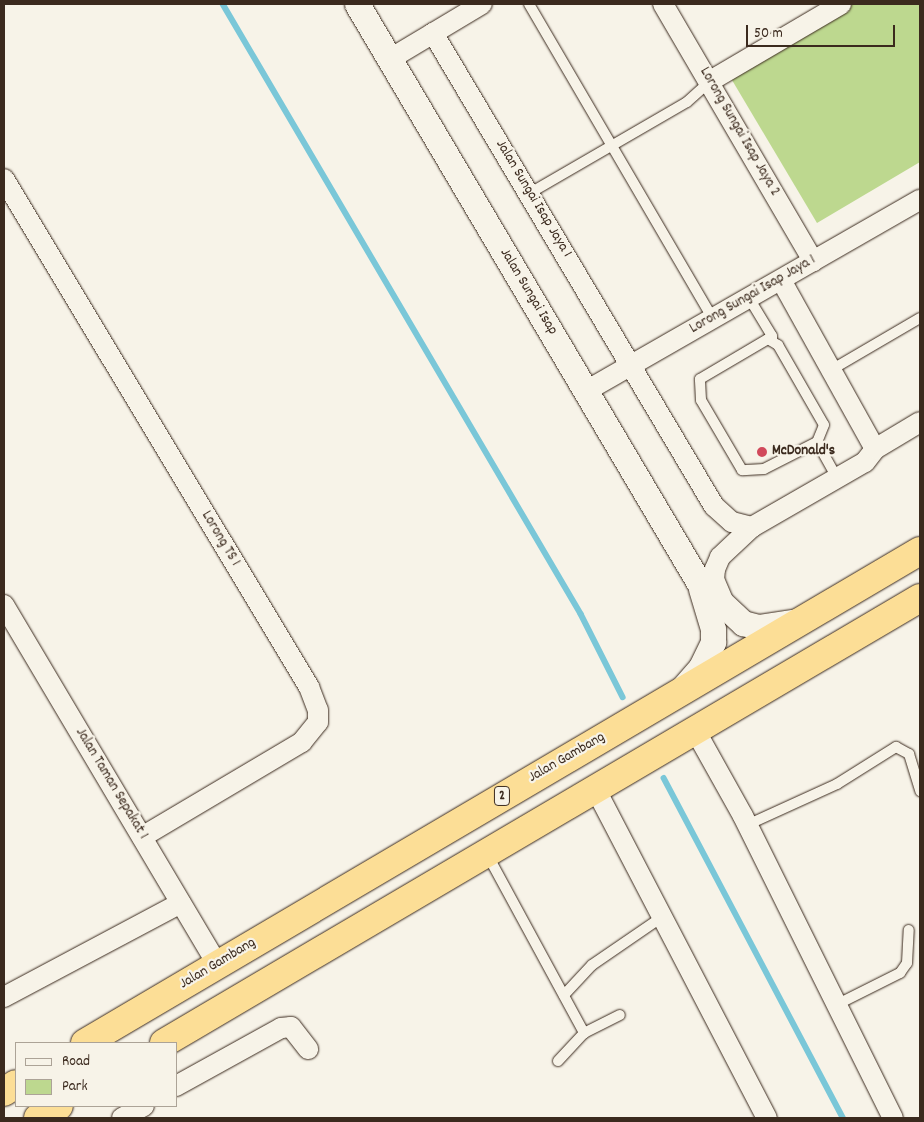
<!DOCTYPE html>
<style>
body{margin:0}
#map{position:relative;width:924px;height:1122px;overflow:hidden;background:#f7f3e8;font-family:Dekko,sans-serif}
div>[style]{position:absolute}
.green>*{inset:0;background:#bdd88f}
.stream>*{height:5.5px;margin:-2.75px;padding:0 2.75px;transform-origin:2.75px;border-radius:2.75px;background:#7ac7d8}
.roads{filter:drop-shadow(0 0 1px #3b2a1e) drop-shadow(0 0 1px #3b2a1e)}
.service>*{height:10px;margin:-5px;padding:0 5px;transform-origin:5px;border-radius:5px;background:#f7f3e8}
.minor>*{height:20px;margin:-10px;padding:0 10px;transform-origin:10px;border-radius:10px;background:#f7f3e8}
.tertiary>*{height:25px;margin:-12.5px;padding:0 12.5px;transform-origin:12.5px;border-radius:12.5px;background:#f7f3e8}
.trunk>*{height:28px;margin:-14px;padding:0 14px;transform-origin:14px;border-radius:14px;background:#fcde96}
.dots>*{width:14px;height:14px;translate:-50% -50%;box-sizing:border-box;border:2px solid #f7f3e8;border-radius:50%}
span{translate:-50% -50%;white-space:nowrap;text-align:center;line-height:1.15;-webkit-text-stroke:4.5px #f7f3e8;paint-order:stroke}
.shield-label span{padding:1px 4px;background:#f7f3e8;border:1px solid;border-radius:4px;-webkit-text-stroke-width:0}
.shield-label{font-size:14px;color:#3b2a1e;font-weight:700}
.street-label{font-size:15px;color:#3b2a1e}
.poi-label{font-size:15px;color:#3b2a1e;font-weight:700}
.left{translate:0 -50%;text-align:left}
.frame{position:absolute;inset:0;border:5px solid #3b2a1e;pointer-events:none}
.legend{position:absolute;left:15px;top:1042px;width:162px;height:65px;box-sizing:border-box;background:#f7f3e8;border:1px solid #aca397;margin:0;padding:6px 9px;list-style:none;font-size:15px;color:#3b2a1e}
.legend li{display:flex;align-items:center;gap:10px;height:25px}
.legend b{width:25px;border:1px solid #aca397}
.scale{position:absolute;left:746px;top:25px;width:149px;height:22px;box-sizing:border-box;border:2px solid #3b2a1e;border-top:0;padding-left:6px;font-size:15px;line-height:18px;white-space:nowrap;color:#3b2a1e;-webkit-text-stroke:4px #f7f3e8;paint-order:stroke}
</style>
<div id="map">
<div class="green">
<i style="clip-path:polygon(839px 4px,920px 4px,920px 162px,817px 223px,726px 70px)"></i>
</div>
<div class="stream">
<i style="left:223px;top:4px;width:707px;rotate:59.59deg"></i>
<i style="left:581px;top:614px;width:93px;rotate:63.2deg"></i>
<i style="left:664px;top:778px;width:384px;rotate:62.2deg"></i>
</div>
<div class="roads">
<div class="service">
<i style="left:529px;top:4px;width:365px;rotate:59.7deg"></i>
<i style="left:530px;top:193px;width:181px;rotate:-30.1deg"></i>
<i style="left:687px;top:102px;width:31px;rotate:-42deg"></i>
<i style="left:749px;top:298px;width:44px;rotate:58.8deg"></i>
<i style="left:772px;top:336px;width:5px;rotate:90deg"></i>
<i style="left:768px;top:339px;width:12px;rotate:31deg"></i>
<i style="left:778px;top:345px;width:92px;rotate:60.1deg"></i>
<i style="left:824px;top:425px;width:18px;rotate:112deg"></i>
<i style="left:817px;top:442px;width:59px;rotate:153deg"></i>
<i style="left:764px;top:469px;width:22px;rotate:177deg"></i>
<i style="left:742px;top:470px;width:81px;rotate:-120.4deg"></i>
<i style="left:701px;top:400px;width:21px;rotate:-93deg"></i>
<i style="left:700px;top:379px;width:79px;rotate:-30.5deg"></i>
<i style="left:831px;top:370px;width:103px;rotate:-30.3deg"></i>
<i style="left:817px;top:442px;width:41px;rotate:60.9deg"></i>
<i style="left:747px;top:825px;width:99px;rotate:-24.5deg"></i>
<i style="left:837px;top:784px;width:70px;rotate:-32.1deg"></i>
<i style="left:896px;top:747px;width:15px;rotate:28deg"></i>
<i style="left:909px;top:754px;width:39px;rotate:73deg"></i>
<i style="left:487px;top:854px;width:204px;rotate:61.5deg"></i>
<i style="left:584px;top:1033px;width:40px;rotate:-26.6deg"></i>
<i style="left:564px;top:995px;width:41px;rotate:-47deg"></i>
<i style="left:592px;top:965px;width:85px;rotate:-34.4deg"></i>
<i style="left:836px;top:1005px;width:72px;rotate:-26.6deg"></i>
<i style="left:900px;top:973px;width:12px;rotate:-55deg"></i>
<i style="left:907px;top:963px;width:33px;rotate:-87deg"></i>
<i style="left:558px;top:1061px;width:38px;rotate:-47deg"></i>
</div>
<div class="minor">
<i style="left:663px;top:4px;width:298px;rotate:59.7deg"></i>
<i style="left:433px;top:33px;width:550px;rotate:59.29deg"></i>
<i style="left:714px;top:506px;width:24px;rotate:42deg"></i>
<i style="left:732px;top:522px;width:21px;rotate:14deg"></i>
<i style="left:390px;top:59px;width:107px;rotate:-30.9deg"></i>
<i style="left:710px;top:81px;width:152px;rotate:-30.4deg"></i>
<i style="left:4px;top:179px;width:593px;rotate:59.02deg"></i>
<i style="left:309px;top:687px;width:25px;rotate:69deg"></i>
<i style="left:318px;top:710px;width:12px;rotate:90deg"></i>
<i style="left:318px;top:722px;width:26px;rotate:129deg"></i>
<i style="left:302px;top:742px;width:186px;rotate:149.3deg"></i>
<i style="left:781px;top:280px;width:193px;rotate:60.9deg"></i>
<i style="left:586px;top:391px;width:385px;rotate:-29.8deg"></i>
<i style="left:724px;top:603px;width:25px;rotate:-113deg"></i>
<i style="left:714px;top:580px;width:11px;rotate:-85deg"></i>
<i style="left:715px;top:569px;width:13px;rotate:-67deg"></i>
<i style="left:720px;top:557px;width:44px;rotate:-43.2deg"></i>
<i style="left:752px;top:527px;width:130px;rotate:-29.9deg"></i>
<i style="left:865px;top:462px;width:16px;rotate:-52deg"></i>
<i style="left:875px;top:449px;width:52px;rotate:-31deg"></i>
<i style="left:4px;top:605px;width:417px;rotate:59.3deg"></i>
<i style="left:695px;top:730px;width:98px;rotate:60.8deg"></i>
<i style="left:743px;top:816px;width:337px;rotate:63.6deg"></i>
<i style="left:595px;top:788px;width:372px;rotate:62.5deg"></i>
<i style="left:4px;top:997px;width:200px;rotate:-28deg"></i>
<i style="left:176px;top:1086px;width:120px;rotate:-28.9deg"></i>
<i style="left:281px;top:1028px;width:10px;rotate:-6deg"></i>
<i style="left:291px;top:1027px;width:28px;rotate:52deg"></i>
<i style="left:122px;top:1118px;width:25px;rotate:-29deg"></i>
</div>
<div class="tertiary">
<i style="left:357px;top:4px;width:670px;rotate:59.42deg"></i>
<i style="left:698px;top:581px;width:62px;rotate:43deg"></i>
<i style="left:743px;top:623px;width:16px;rotate:15deg"></i>
<i style="left:758px;top:627px;width:40px;rotate:-8.5deg"></i>
<i style="left:682px;top:689px;width:29px;rotate:-49deg"></i>
<i style="left:701px;top:667px;width:28px;rotate:-64deg"></i>
<i style="left:713px;top:642px;width:13px;rotate:-90deg"></i>
<i style="left:713px;top:629px;width:42px;rotate:-106.7deg"></i>
</div>
<div class="trunk">
<i style="left:85px;top:1043px;width:969px;rotate:-30.51deg"></i>
<i style="left:164px;top:1043px;width:877px;rotate:-30.48deg"></i>
<i style="left:4px;top:1092px;width:14px;rotate:-34deg"></i>
<i style="left:38px;top:1118px;width:24px;rotate:-30deg"></i>
</div>
</div>
<div class="dots">
<i style="left:762px;top:452px;background:#d1495b"></i>
</div>
<div class="shield-label">
<span style="left:502px;top:796px">2</span>
</div>
<div class="street-label">
<span style="left:739px;top:132px;rotate:60deg">Lorong Sungai Isap Jaya 2</span>
<span style="left:533px;top:199px;rotate:59deg">Jalan Sungai Isap Jaya 1</span>
<span style="left:528px;top:292px;rotate:59deg">Jalan Sungai Isap</span>
<span style="left:753px;top:295px;rotate:-30deg">Lorong Sungai Isap Jaya 1</span>
<span style="left:220px;top:539px;rotate:59deg">Lorong TS 1</span>
<span style="left:567px;top:758px;rotate:-30deg">Jalan Gambang</span>
<span style="left:111px;top:784px;rotate:59deg">Jalan Taman Sepakat 1</span>
<span style="left:218px;top:964px;rotate:-31deg">Jalan Gambang</span>
</div>
<div class="poi-label">
<span class="left" style="left:772px;top:452px">McDonald's</span>
</div>
<div class="frame"></div>
<ul class="legend">
<li><b style="height:6px;background:#f7f3e8"></b>Road</li>
<li><b style="height:14px;background:#bdd88f"></b>Park</li>
</ul>
<div class="scale">50 m</div>
</div>
